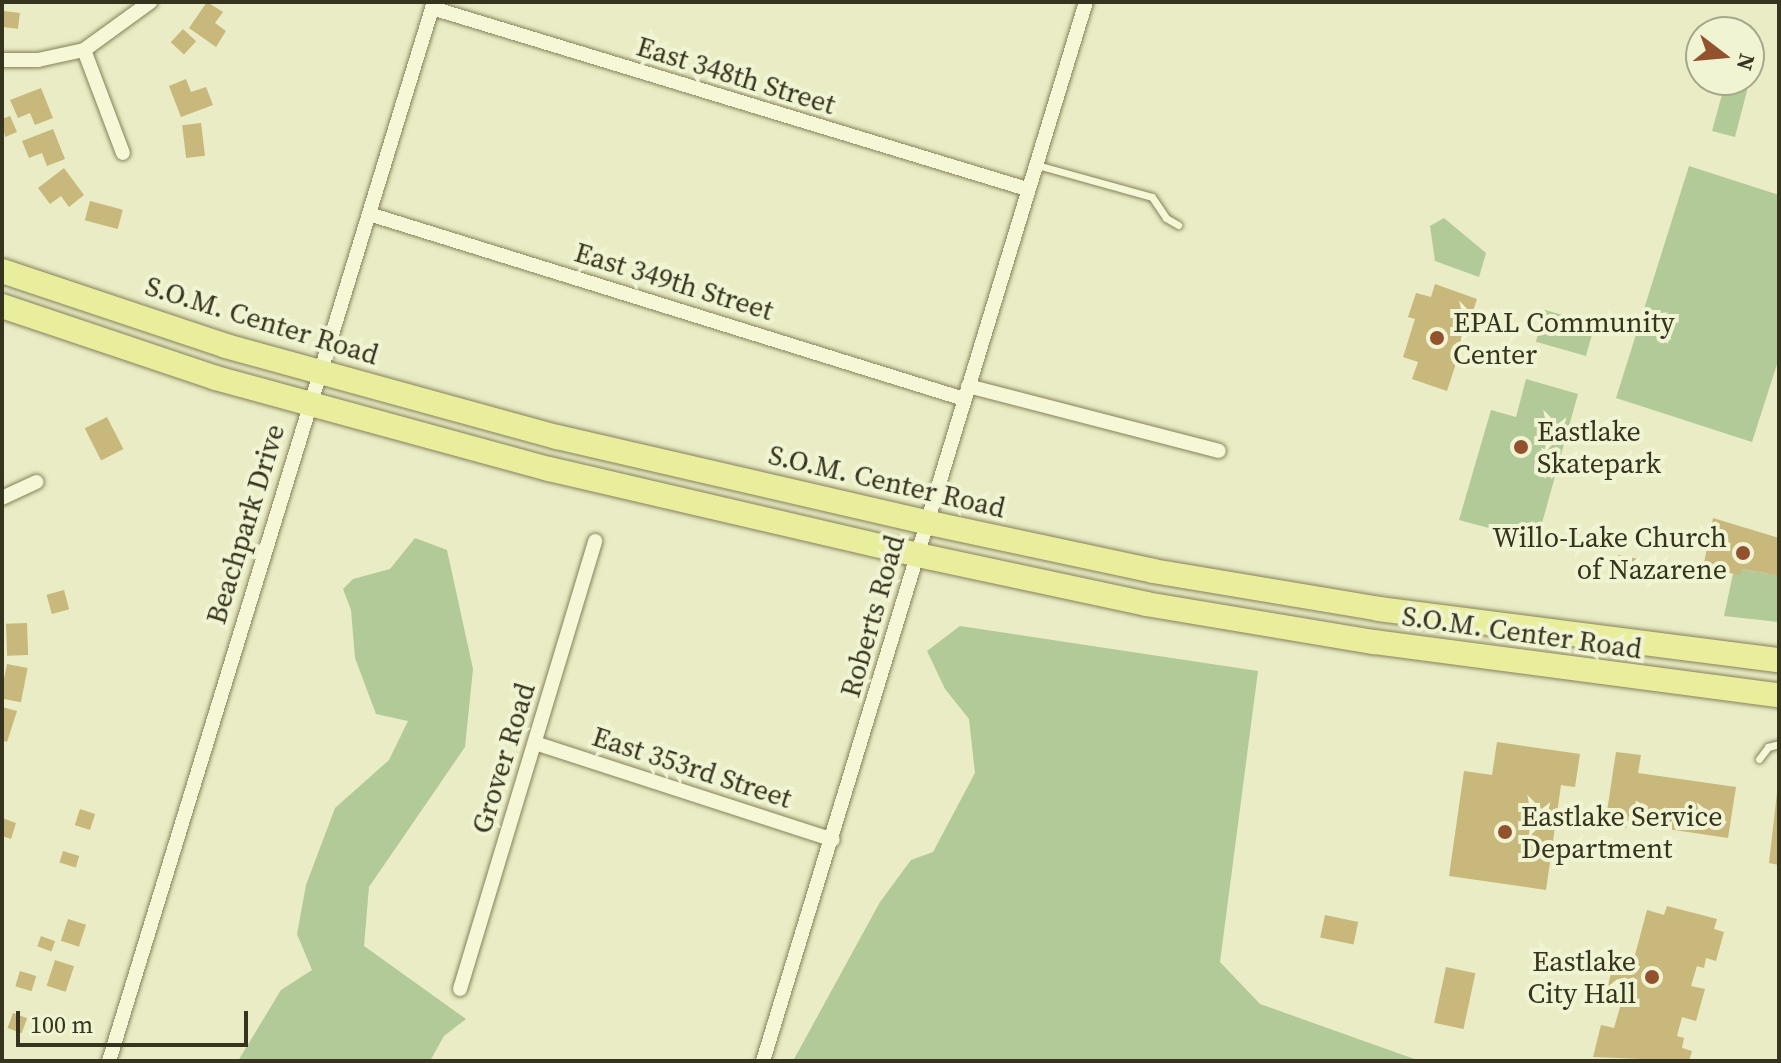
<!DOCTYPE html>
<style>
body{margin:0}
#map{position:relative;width:1781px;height:1063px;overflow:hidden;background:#e9ecc4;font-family:"Source Serif 4",serif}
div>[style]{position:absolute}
.green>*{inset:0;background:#b2ca98;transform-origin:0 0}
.building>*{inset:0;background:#c8b87b;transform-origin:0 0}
.roads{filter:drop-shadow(0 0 2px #86815b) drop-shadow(0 0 2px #86815b)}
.lane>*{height:7px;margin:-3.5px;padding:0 3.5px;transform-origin:3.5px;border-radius:3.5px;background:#f5f7d7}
.street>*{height:14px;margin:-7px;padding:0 7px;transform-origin:7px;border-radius:7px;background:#f5f7d7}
.primary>*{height:24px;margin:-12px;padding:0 12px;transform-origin:12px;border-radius:12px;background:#e9ee9d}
.dots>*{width:22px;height:22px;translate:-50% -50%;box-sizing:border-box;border:4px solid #f1f4d3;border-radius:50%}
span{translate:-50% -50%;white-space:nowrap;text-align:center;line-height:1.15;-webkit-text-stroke:8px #f1f4d3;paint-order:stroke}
.street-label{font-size:28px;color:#36331f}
.poi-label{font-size:28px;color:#36331f}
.left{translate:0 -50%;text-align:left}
.right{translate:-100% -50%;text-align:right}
.frame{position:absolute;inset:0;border:4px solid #36331f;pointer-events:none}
.north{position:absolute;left:1685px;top:16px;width:80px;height:80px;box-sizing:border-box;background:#f1f4d3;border:2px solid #a6a78b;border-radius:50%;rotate:106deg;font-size:22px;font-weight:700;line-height:32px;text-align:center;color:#36331f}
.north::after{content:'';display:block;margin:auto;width:28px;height:36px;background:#92522e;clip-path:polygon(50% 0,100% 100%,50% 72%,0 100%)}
.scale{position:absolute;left:16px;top:1011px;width:232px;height:36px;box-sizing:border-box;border:4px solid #36331f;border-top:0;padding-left:10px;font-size:24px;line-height:28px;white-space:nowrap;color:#36331f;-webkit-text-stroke:6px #f1f4d3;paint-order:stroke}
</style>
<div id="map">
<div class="green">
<i style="clip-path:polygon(1750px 79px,1735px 137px,1712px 131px,1726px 80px)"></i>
<i style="clip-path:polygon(1689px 166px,1779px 195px,1779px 358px,1752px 442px,1616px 398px)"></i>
<i style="clip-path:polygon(1444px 218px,1486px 253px,1479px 277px,1435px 261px,1430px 226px)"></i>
<i style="left:1545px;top:310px;width:52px;height:33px;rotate:16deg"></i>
<i style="clip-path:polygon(1526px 379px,1578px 394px,1537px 541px,1459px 520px,1491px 410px,1516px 417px)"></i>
<i style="clip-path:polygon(415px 538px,447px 550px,473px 669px,465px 747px,369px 887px,364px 946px,466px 1019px,444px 1036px,430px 1061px,238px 1061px,281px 990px,312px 970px,297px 934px,306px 885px,335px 808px,389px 760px,408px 721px,376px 714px,355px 658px,351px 610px,343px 589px,353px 579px,390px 569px)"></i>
<i style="clip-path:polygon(1742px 569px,1775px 575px,1779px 582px,1779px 622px,1724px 616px,1733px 574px)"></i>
<i style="clip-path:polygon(960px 626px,1258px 671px,1220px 962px,1260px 1004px,1420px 1061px,793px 1061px,880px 902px,911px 860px,933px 852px,975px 773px,969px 719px,945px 689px,927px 651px)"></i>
</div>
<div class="building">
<i style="clip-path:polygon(207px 2px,223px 12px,215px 23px,226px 31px,216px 47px,189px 28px)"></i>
<i style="left:4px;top:11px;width:16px;height:16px;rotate:7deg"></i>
<i style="left:183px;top:29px;width:18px;height:18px;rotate:43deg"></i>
<i style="clip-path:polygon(186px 79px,191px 92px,206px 87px,213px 105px,181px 117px,169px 86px)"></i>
<i style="clip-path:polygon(41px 88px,53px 118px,35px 125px,30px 113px,18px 118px,10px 100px)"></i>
<i style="clip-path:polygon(10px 116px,17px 132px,5px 137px,2px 119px)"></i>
<i style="left:201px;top:123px;width:33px;height:19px;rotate:83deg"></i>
<i style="clip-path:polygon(53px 129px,65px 159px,47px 166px,42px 153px,29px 158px,22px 141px)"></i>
<i style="clip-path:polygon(64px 168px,84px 195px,69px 207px,61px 196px,50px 204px,38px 188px)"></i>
<i style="left:90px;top:201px;width:34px;height:20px;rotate:15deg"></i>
<i style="clip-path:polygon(1435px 284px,1477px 299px,1447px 391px,1412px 379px,1418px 362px,1403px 357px,1415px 319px,1408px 317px,1416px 293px,1431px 297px)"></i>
<i style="left:107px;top:417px;width:36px;height:25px;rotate:63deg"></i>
<i style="clip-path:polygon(1713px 518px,1779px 538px,1779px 582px,1775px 575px,1742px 569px,1740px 575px,1703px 568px)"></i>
<i style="left:1618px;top:555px;width:20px;height:20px;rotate:11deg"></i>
<i style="left:64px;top:590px;width:20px;height:18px;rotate:75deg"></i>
<i style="left:27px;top:623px;width:32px;height:21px;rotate:88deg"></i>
<i style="left:7px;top:664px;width:21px;height:35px;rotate:11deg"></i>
<i style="clip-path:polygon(2px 707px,17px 711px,7px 742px,2px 740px)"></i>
<i style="clip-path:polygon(1497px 742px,1580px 754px,1575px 787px,1561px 785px,1546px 890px,1449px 876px,1464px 771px,1492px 775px)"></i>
<i style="clip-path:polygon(1616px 752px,1641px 755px,1638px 773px,1736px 787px,1728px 838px,1627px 823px,1626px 828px,1605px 825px)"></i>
<i style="clip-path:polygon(1777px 793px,1779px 793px,1779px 865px,1769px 863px)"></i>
<i style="left:80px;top:809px;width:16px;height:17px;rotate:18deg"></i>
<i style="clip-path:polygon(2px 818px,16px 823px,11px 839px,2px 836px)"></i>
<i style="left:63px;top:851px;width:17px;height:12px;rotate:17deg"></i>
<i style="clip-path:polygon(1667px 906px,1717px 919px,1714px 929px,1724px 932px,1716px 961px,1706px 958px,1704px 968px,1697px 966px,1691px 986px,1705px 989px,1696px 1021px,1682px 1017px,1677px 1036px,1684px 1038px,1682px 1048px,1692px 1051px,1689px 1061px,1593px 1057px,1601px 1025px,1614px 1028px,1621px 1004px,1604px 1000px,1614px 962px,1632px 966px,1647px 910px,1664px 915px)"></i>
<i style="left:1325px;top:915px;width:34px;height:23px;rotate:12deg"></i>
<i style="left:68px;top:919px;width:19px;height:23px;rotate:18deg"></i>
<i style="left:41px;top:936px;width:15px;height:11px;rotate:20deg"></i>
<i style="left:55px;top:960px;width:20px;height:27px;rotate:18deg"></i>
<i style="left:1446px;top:967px;width:30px;height:57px;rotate:12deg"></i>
<i style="left:20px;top:971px;width:17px;height:16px;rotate:17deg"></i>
<i style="left:13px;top:1013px;width:15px;height:16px;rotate:20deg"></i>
</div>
<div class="roads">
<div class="lane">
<i style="left:1037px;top:165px;width:119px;rotate:15.5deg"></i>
<i style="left:1152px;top:197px;width:25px;rotate:56deg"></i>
<i style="left:1166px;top:218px;width:14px;rotate:30deg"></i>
<i style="left:1759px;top:759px;width:15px;rotate:-53deg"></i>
<i style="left:1768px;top:747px;width:11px;rotate:-15deg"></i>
</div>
<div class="street">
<i style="left:432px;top:8px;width:622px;rotate:16.92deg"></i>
<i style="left:84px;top:50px;width:110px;rotate:69.3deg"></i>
<i style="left:2px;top:60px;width:36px"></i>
<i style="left:38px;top:60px;width:47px;rotate:-12.3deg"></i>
<i style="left:84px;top:50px;width:82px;rotate:-36deg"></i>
<i style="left:369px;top:214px;width:623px;rotate:17.27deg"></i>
<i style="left:968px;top:386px;width:259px;rotate:14.5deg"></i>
<i style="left:2px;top:498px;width:38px;rotate:-25deg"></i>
<i style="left:535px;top:743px;width:313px;rotate:18deg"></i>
<i style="left:460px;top:989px;width:468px;rotate:-73.2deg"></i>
<i style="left:109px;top:1061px;width:1108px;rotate:-72.94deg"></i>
<i style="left:763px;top:1061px;width:1107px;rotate:-73.04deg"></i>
</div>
<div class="primary">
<i style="left:2px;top:271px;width:236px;rotate:18.5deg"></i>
<i style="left:226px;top:346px;width:343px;rotate:15.4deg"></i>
<i style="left:557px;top:437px;width:378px;rotate:13deg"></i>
<i style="left:925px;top:522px;width:233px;rotate:12.1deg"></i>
<i style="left:1153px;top:571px;width:229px;rotate:9.5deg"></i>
<i style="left:1379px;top:609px;width:403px;rotate:7.3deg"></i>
<i style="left:2px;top:306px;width:226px;rotate:18.6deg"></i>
<i style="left:216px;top:378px;width:345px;rotate:15.3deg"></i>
<i style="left:549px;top:469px;width:379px;rotate:13.1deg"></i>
<i style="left:918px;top:555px;width:233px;rotate:12.1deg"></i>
<i style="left:1146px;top:604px;width:231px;rotate:9.5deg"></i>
<i style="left:1374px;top:642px;width:408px;rotate:7.5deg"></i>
</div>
</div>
<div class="dots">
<i style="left:1437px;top:338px;background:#92522e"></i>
<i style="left:1521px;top:447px;background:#92522e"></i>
<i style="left:1743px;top:553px;background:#92522e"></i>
<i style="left:1505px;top:832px;background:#92522e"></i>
<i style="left:1652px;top:977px;background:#92522e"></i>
</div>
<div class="street-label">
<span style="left:736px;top:75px;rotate:17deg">East 348th Street</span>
<span style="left:674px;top:281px;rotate:17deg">East 349th Street</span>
<span style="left:262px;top:320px;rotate:17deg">S.O.M. Center Road</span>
<span style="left:887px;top:481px;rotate:13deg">S.O.M. Center Road</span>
<span style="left:245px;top:524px;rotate:-73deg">Beachpark Drive</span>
<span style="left:872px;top:616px;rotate:-74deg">Roberts Road</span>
<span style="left:1522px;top:632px;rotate:8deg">S.O.M. Center Road</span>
<span style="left:503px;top:758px;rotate:-73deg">Grover Road</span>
<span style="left:692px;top:767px;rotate:18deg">East 353rd Street</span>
</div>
<div class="poi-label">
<span class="left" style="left:1453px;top:338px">EPAL Community<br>Center</span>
<span class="left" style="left:1537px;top:447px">Eastlake<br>Skatepark</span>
<span class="right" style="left:1727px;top:553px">Willo-Lake Church<br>of Nazarene</span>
<span class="left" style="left:1521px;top:832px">Eastlake Service<br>Department</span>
<span class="right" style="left:1636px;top:977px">Eastlake<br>City Hall</span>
</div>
<div class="frame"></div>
<div class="north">N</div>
<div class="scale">100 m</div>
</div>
